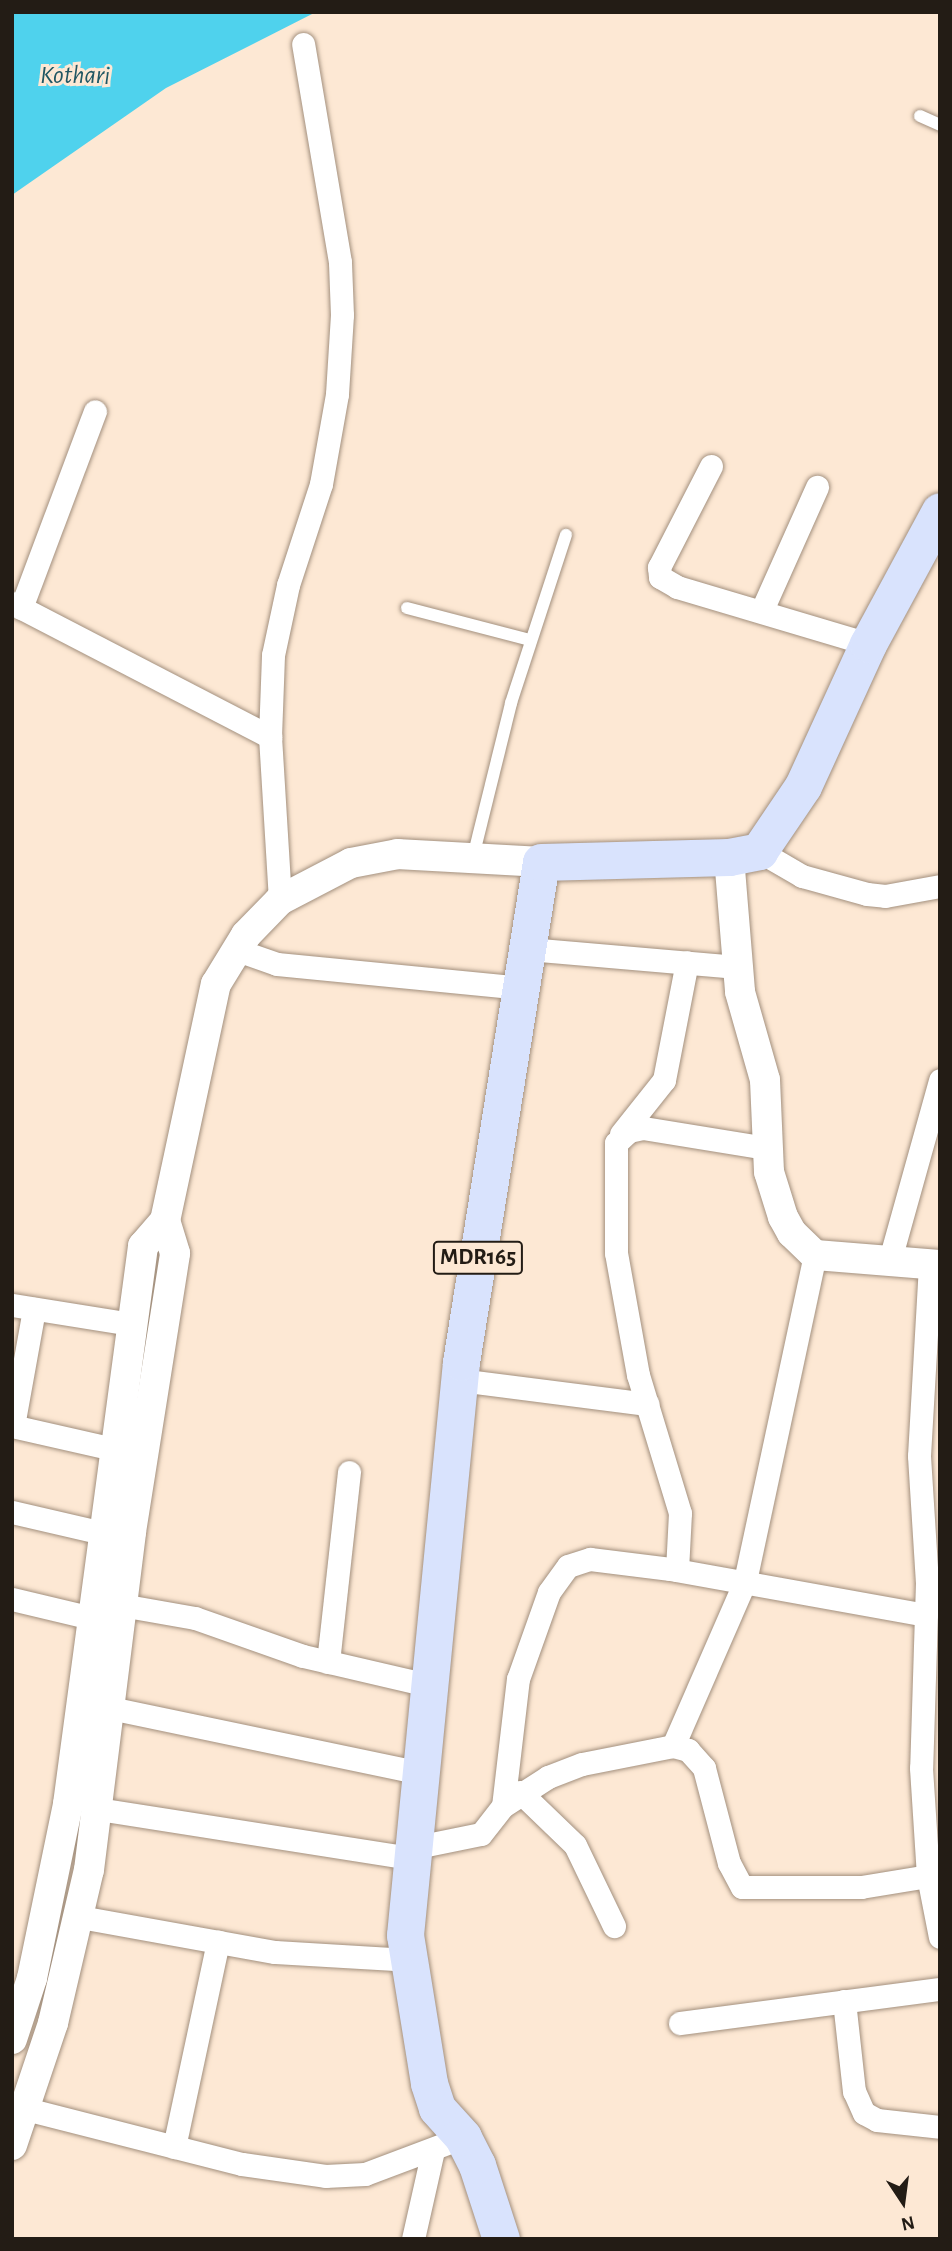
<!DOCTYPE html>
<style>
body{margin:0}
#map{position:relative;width:952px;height:2251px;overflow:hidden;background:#fde8d4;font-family:"Alegreya Sans",sans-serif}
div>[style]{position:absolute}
.water>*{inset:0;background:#4fd2ed}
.roads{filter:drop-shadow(0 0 2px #a3907e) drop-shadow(0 0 2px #a3907e)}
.service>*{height:12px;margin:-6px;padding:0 6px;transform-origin:6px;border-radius:6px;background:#fff}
.minor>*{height:23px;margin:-11.5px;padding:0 11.5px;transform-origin:11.5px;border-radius:11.5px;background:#fff}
.tertiary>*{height:30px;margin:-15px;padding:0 15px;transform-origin:15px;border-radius:15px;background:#fff}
.primary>*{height:37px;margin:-18.5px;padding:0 18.5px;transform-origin:18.5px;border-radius:18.5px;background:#d9e3fd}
span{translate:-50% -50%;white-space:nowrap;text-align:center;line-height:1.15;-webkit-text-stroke:6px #fde8d4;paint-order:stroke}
.shield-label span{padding:2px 5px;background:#fde8d4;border:2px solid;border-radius:5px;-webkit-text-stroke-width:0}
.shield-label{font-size:23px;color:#231c15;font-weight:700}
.water-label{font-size:26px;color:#215763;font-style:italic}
.frame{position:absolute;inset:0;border:14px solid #231c15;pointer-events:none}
.north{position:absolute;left:868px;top:2167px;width:70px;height:70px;-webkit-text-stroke:5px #fde8d4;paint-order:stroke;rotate:167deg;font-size:19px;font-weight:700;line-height:28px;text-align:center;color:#231c15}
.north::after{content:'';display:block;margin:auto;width:24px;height:32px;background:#231c15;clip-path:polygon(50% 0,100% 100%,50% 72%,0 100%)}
</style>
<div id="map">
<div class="water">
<i style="clip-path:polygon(12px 12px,316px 12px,166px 88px,12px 195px)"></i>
</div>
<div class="roads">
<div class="service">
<i style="left:920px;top:116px;width:22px;rotate:24deg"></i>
<i style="left:407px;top:608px;width:127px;rotate:14.6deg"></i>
<i style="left:473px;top:857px;width:159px;rotate:-76.1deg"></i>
<i style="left:511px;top:703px;width:177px;rotate:-71.9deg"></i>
</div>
<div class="minor">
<i style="left:711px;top:466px;width:114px;rotate:117.2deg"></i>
<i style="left:659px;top:567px;width:10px;rotate:84deg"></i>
<i style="left:660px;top:577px;width:20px;rotate:30deg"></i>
<i style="left:677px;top:587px;width:199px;rotate:16.6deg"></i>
<i style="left:12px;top:603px;width:291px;rotate:27.4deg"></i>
<i style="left:21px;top:608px;width:210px;rotate:-69.4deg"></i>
<i style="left:762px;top:610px;width:135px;rotate:-65.9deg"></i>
<i style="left:759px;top:851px;width:50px;rotate:30.2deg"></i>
<i style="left:802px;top:876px;width:67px;rotate:15.5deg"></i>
<i style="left:867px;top:894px;width:18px;rotate:6deg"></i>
<i style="left:885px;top:896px;width:56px;rotate:-10.3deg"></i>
<i style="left:280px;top:900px;width:163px;rotate:-93.5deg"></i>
<i style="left:270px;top:737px;width:82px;rotate:-87.9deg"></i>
<i style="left:273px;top:655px;width:72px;rotate:-77.9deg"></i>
<i style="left:288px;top:585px;width:106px;rotate:-71.9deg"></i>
<i style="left:321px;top:484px;width:91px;rotate:-79.9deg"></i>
<i style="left:337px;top:394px;width:79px;rotate:-86.4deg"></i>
<i style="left:342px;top:315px;width:53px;rotate:-92.2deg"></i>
<i style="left:340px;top:262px;width:221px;rotate:-99.6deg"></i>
<i style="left:528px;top:949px;width:210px;rotate:4.9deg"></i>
<i style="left:237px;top:950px;width:42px;rotate:19.3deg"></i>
<i style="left:277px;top:964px;width:244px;rotate:5.6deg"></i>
<i style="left:621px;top:1134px;width:69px;rotate:-51.5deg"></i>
<i style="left:664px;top:1080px;width:120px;rotate:-79deg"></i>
<i style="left:889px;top:1263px;width:190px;rotate:-74.4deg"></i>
<i style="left:930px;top:1265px;width:191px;rotate:93.3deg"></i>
<i style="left:919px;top:1456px;width:126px;rotate:86.4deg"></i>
<i style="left:927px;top:1582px;width:186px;rotate:91.8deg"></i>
<i style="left:921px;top:1768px;width:108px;rotate:86.3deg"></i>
<i style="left:928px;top:1876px;width:62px;rotate:78.9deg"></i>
<i style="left:12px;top:1305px;width:121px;rotate:9.1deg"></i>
<i style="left:460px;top:1380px;width:189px;rotate:7.3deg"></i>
<i style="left:12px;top:1426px;width:104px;rotate:12.8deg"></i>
<i style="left:13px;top:1426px;width:119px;rotate:-79.8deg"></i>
<i style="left:12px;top:1512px;width:93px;rotate:13deg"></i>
<i style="left:677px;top:1570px;width:57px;rotate:-87deg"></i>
<i style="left:680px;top:1513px;width:144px;rotate:-106.9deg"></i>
<i style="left:638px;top:1375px;width:124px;rotate:-100.2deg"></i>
<i style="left:616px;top:1253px;width:110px;rotate:-90deg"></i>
<i style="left:616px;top:1143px;width:18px;rotate:-43deg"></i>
<i style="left:629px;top:1131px;width:14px;rotate:-12deg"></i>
<i style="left:643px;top:1128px;width:125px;rotate:9.2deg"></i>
<i style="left:12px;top:1599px;width:82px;rotate:13.4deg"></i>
<i style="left:121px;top:1605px;width:75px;rotate:10deg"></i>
<i style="left:195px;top:1618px;width:114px;rotate:19.4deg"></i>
<i style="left:303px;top:1656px;width:132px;rotate:13.1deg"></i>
<i style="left:328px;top:1662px;width:191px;rotate:-83.7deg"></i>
<i style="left:110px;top:1708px;width:319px;rotate:11.8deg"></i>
<i style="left:673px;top:1746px;width:180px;rotate:-66.4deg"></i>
<i style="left:745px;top:1581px;width:333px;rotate:-77.9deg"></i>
<i style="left:520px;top:1792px;width:76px;rotate:43.9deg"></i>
<i style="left:575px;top:1845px;width:90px;rotate:64.3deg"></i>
<i style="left:503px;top:1806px;width:128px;rotate:-83.3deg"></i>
<i style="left:518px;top:1679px;width:92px;rotate:-70.4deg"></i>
<i style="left:549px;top:1592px;width:32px;rotate:-54deg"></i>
<i style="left:568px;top:1566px;width:23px;rotate:-18deg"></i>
<i style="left:590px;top:1559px;width:81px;rotate:7.1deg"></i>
<i style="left:670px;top:1569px;width:260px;rotate:10.2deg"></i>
<i style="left:98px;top:1809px;width:317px;rotate:8.9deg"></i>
<i style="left:412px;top:1848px;width:70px;rotate:-11.5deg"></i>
<i style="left:481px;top:1834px;width:36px;rotate:-52deg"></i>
<i style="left:503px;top:1806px;width:54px;rotate:-32.8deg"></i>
<i style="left:548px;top:1777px;width:36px;rotate:-21deg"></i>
<i style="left:582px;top:1764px;width:93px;rotate:-11.2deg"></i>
<i style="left:673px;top:1746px;width:16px;rotate:15deg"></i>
<i style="left:688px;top:1750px;width:24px;rotate:48deg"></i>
<i style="left:704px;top:1768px;width:98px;rotate:75.3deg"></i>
<i style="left:729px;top:1863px;width:27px;rotate:62deg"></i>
<i style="left:742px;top:1887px;width:119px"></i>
<i style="left:861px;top:1887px;width:68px;rotate:-9.3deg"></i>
<i style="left:80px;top:1917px;width:198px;rotate:10.2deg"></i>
<i style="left:275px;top:1952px;width:133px;rotate:3.4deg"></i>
<i style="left:844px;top:2001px;width:91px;rotate:83.7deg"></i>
<i style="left:854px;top:2091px;width:24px;rotate:66deg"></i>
<i style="left:864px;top:2113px;width:15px;rotate:28deg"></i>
<i style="left:877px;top:2120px;width:63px;rotate:6.3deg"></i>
<i style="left:680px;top:2023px;width:262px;rotate:-7.5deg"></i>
<i style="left:26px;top:2109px;width:223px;rotate:14.3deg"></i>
<i style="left:242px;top:2164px;width:84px;rotate:8.2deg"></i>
<i style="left:325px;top:2176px;width:40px;rotate:-2.9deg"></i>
<i style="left:365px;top:2174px;width:105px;rotate:-20.7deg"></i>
<i style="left:174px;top:2147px;width:210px;rotate:-77.9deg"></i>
<i style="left:413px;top:2239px;width:91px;rotate:-77.3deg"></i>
</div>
<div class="tertiary">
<i style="left:729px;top:857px;width:135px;rotate:85.3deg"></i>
<i style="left:740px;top:992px;width:91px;rotate:74.1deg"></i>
<i style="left:765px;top:1080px;width:92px;rotate:87.5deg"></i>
<i style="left:769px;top:1172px;width:47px;rotate:72.7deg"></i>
<i style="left:783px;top:1217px;width:18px;rotate:61deg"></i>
<i style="left:792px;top:1233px;width:32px;rotate:44deg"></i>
<i style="left:815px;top:1255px;width:125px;rotate:4.6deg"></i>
<i style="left:12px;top:2039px;width:64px;rotate:-71.8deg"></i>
<i style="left:32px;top:1978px;width:178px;rotate:-78.3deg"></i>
<i style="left:68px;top:1804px;width:563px;rotate:-82.34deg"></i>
<i style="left:143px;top:1246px;width:33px;rotate:-49deg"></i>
<i style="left:165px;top:1221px;width:242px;rotate:-77.9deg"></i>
<i style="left:216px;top:984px;width:57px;rotate:-58.5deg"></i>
<i style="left:246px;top:935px;width:49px;rotate:-45.8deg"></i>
<i style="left:280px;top:900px;width:80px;rotate:-27.5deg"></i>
<i style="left:351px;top:863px;width:48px;rotate:-10.8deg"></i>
<i style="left:398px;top:854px;width:143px;rotate:3.2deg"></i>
<i style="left:12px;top:2145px;width:129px;rotate:-71.4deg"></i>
<i style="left:53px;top:2023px;width:157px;rotate:-76.8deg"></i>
<i style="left:89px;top:1870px;width:341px;rotate:-82.9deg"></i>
<i style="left:131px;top:1532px;width:282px;rotate:-81deg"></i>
<i style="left:175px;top:1253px;width:34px;rotate:-107deg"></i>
</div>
<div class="primary">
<i style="left:501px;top:2239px;width:78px;rotate:-108deg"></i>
<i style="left:477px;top:2165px;width:31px;rotate:-117deg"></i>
<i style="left:463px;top:2137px;width:39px;rotate:-132deg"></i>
<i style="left:437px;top:2108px;width:26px;rotate:-108deg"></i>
<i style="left:429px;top:2083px;width:150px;rotate:-99.2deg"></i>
<i style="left:405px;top:1935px;width:576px;rotate:-84.42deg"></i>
<i style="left:461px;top:1362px;width:506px;rotate:-80.91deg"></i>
<i style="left:541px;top:862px;width:188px;rotate:-1.5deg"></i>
<i style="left:729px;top:857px;width:31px;rotate:-11deg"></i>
<i style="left:759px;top:851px;width:78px;rotate:-55.9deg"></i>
<i style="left:803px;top:786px;width:156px;rotate:-65.4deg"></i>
<i style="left:868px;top:644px;width:151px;rotate:-61.6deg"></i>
</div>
</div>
<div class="shield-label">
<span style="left:478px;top:1258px">MDR165</span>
</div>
<div class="water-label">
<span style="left:75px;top:76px">Kothari</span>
</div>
<div class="frame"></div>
<div class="north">N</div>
</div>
